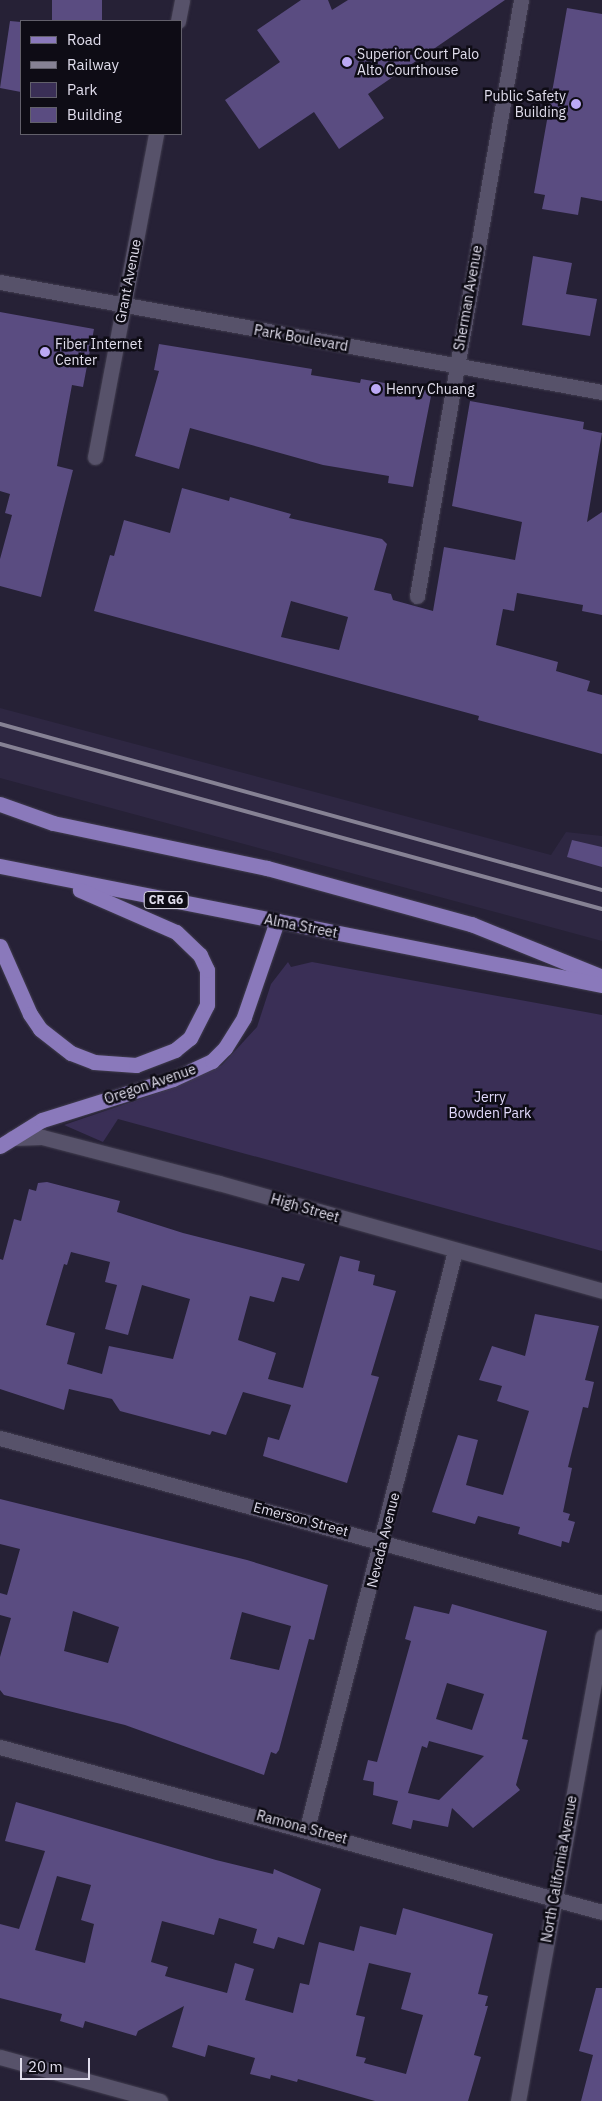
<!DOCTYPE html>
<style>
body{margin:0}
#map{position:relative;width:602px;height:2101px;overflow:hidden;background:#262136;font-family:"IBM Plex Sans",sans-serif}
div>[style]{position:absolute}
.built>*{inset:0;background:#2e2742}
.green>*{inset:0;background:#3a2f56}
.building>*{inset:0;background:#5a4c81;transform-origin:0 0}
.roads{filter:drop-shadow(0 0 1px #413d4f) drop-shadow(0 0 1px #413d4f)}
.minor>*{height:15px;margin:-7.5px;padding:0 7.5px;transform-origin:7.5px;border-radius:7.5px;background:#57526a}
.major>*{height:15px;margin:-7.5px;padding:0 7.5px;transform-origin:7.5px;border-radius:7.5px;background:#8a79bb}
.rail>*{height:4px;margin:-2px;padding:0 2px;transform-origin:2px;border-radius:2px;background:#868294}
.dots>*{width:14px;height:14px;translate:-50% -50%;box-sizing:border-box;border:2px solid #0e0c15;border-radius:50%}
span{translate:-50% -50%;white-space:nowrap;text-align:center;line-height:1.15;-webkit-text-stroke:5px #0e0c15;paint-order:stroke}
.shield-label span{padding:1px 4px;background:#0e0c15;border:1px solid;border-radius:4px;-webkit-text-stroke-width:0}
.shield-label{font-size:12px;color:#e0ddec;font-weight:700}
.poi-label{font-size:14px;color:#e0ddec}
.left{translate:0 -50%;text-align:left}
.right{translate:-100% -50%;text-align:right}
.street-label{font-size:14px;color:#e0ddec}
.park-label{font-size:14px;color:#e2dafc}
.legend{position:absolute;left:20px;top:20px;width:162px;height:115px;box-sizing:border-box;background:#0e0c15;border:1px solid #62606b;margin:0;padding:6px 9px;list-style:none;font-size:15px;color:#e0ddec}
.legend li{display:flex;align-items:center;gap:10px;height:25px}
.legend b{width:25px;border:1px solid #62606b}
.scale{position:absolute;left:20px;top:2058px;width:70px;height:22px;box-sizing:border-box;border:2px solid #e0ddec;border-top:0;padding-left:6px;font-size:15px;line-height:18px;white-space:nowrap;color:#e0ddec;-webkit-text-stroke:4px #0e0c15;paint-order:stroke}
</style>
<div id="map">
<div class="built">
<i style="clip-path:polygon(0 708px,551px 855px,566px 832px,602px 836px,602px 941px,0 778px)"></i>
</div>
<div class="green">
<i style="clip-path:polygon(288px 962px,291px 967px,312px 962px,602px 1015px,602px 1251px,118px 1119px,103px 1142px,64px 1125px,172px 1088px,222px 1065px,257px 1027px,271px 984px)"></i>
</div>
<div class="building">
<i style="left:52px;top:0;width:50px;height:21px"></i>
<i style="clip-path:polygon(301px 0,328px 0,332px 10px,348px 0,505px 0,368px 94px,384px 118px,339px 149px,314px 112px,259px 149px,225px 100px,280px 62px,257px 30px)"></i>
<i style="clip-path:polygon(567px 8px,602px 14px,602px 201px,581px 197px,578px 215px,542px 209px,545px 195px,534px 193px)"></i>
<i style="clip-path:polygon(10px 21px,21px 22px,21px 92px,0 88px)"></i>
<i style="clip-path:polygon(533px 256px,572px 263px,566px 294px,597px 299px,590px 336px,522px 325px)"></i>
<i style="clip-path:polygon(0 312px,94px 329px,83px 387px,72px 385px,57px 466px,73px 470px,41px 597px,0 586px,0 559px,12px 515px,5px 513px,10px 494px,0 491px)"></i>
<i style="clip-path:polygon(159px 344px,312px 369px,311px 375px,360px 383px,361px 379px,432px 391px,413px 487px,388px 483px,389px 476px,323px 465px,190px 428px,179px 469px,135px 456px,159px 371px,154px 370px)"></i>
<i style="clip-path:polygon(evenodd,470px 401px,584px 422px,583px 429px,602px 433px,587px 522px,602px 512px,602px 615px,582px 611px,583px 605px,517px 593px,514px 611px,503px 609px,496px 645px,558px 662px,556px 671px,590px 681px,587px 691px,602px 695px,602px 754px,478px 720px,479px 716px,94px 611px,110px 555px,114px 556px,124px 520px,170px 533px,182px 488px,229px 501px,230px 497px,291px 514px,289px 518px,382px 539px,387px 544px,374px 590px,391px 594px,393px 600px,433px 611px,444px 547px,515px 560px,522px 522px,452px 506px,470px 401px,291px 601px,348px 617px,339px 650px,281px 637px,291px 601px)"></i>
<i style="clip-path:polygon(572px 840px,602px 847px,602px 867px,567px 857px)"></i>
<i style="clip-path:polygon(evenodd,47px 1182px,120px 1201px,117px 1212px,183px 1233px,305px 1264px,299px 1281px,282px 1277px,274px 1302px,250px 1296px,238px 1340px,276px 1353px,268px 1379px,303px 1388px,340px 1256px,360px 1261px,358px 1271px,375px 1275px,373px 1285px,396px 1291px,371px 1375px,379px 1377px,347px 1483px,263px 1456px,268px 1437px,279px 1440px,291px 1405px,243px 1392px,226px 1435px,212px 1431px,210px 1435px,120px 1411px,112px 1399px,69px 1389px,64px 1410px,0 1389px,0 1259px,3px 1260px,14px 1219px,21px 1221px,29px 1189px,36px 1191px,38px 1183px,47px 1182px,71px 1252px,110px 1262px,105px 1282px,117px 1285px,105px 1329px,128px 1335px,142px 1285px,190px 1299px,173px 1359px,109px 1346px,102px 1374px,67px 1364px,75px 1333px,46px 1325px,64px 1264px,67px 1265px,71px 1252px)"></i>
<i style="clip-path:polygon(535px 1314px,599px 1326px,585px 1380px,594px 1382px,588px 1408px,583px 1407px,568px 1467px,572px 1468px,563px 1512px,570px 1514px,568px 1520px,575px 1522px,569px 1543px,562px 1541px,561px 1547px,518px 1534px,520px 1527px,478px 1516px,475px 1524px,432px 1512px,458px 1435px,478px 1440px,466px 1485px,503px 1495px,529px 1411px,497px 1401px,502px 1386px,479px 1380px,492px 1346px,525px 1356px)"></i>
<i style="clip-path:polygon(evenodd,0 1499px,247px 1560px,328px 1585px,314px 1640px,309px 1639px,279px 1750px,276px 1754px,271px 1752px,264px 1775px,125px 1725px,4px 1695px,0 1690px,0 1657px,11px 1618px,0 1615px,0 1593px,7px 1595px,20px 1549px,0 1544px,0 1499px,73px 1611px,119px 1627px,108px 1663px,64px 1651px,73px 1611px,0 1499px,242px 1612px,291px 1626px,279px 1670px,230px 1659px,242px 1612px)"></i>
<i style="clip-path:polygon(evenodd,452px 1604px,547px 1631px,522px 1739px,528px 1740px,516px 1785px,520px 1790px,473px 1828px,452px 1808px,448px 1827px,413px 1820px,411px 1829px,392px 1824px,398px 1801px,373px 1795px,374px 1782px,363px 1780px,368px 1760px,377px 1762px,411px 1641px,405px 1639px,414px 1606px,449px 1614px,452px 1604px,447px 1683px,484px 1694px,472px 1730px,436px 1719px,447px 1683px,452px 1604px,429px 1741px,484px 1756px,439px 1800px,408px 1793px,422px 1746px,427px 1748px,429px 1741px)"></i>
<i style="clip-path:polygon(evenodd,16px 1802px,216px 1860px,273px 1874px,274px 1869px,321px 1889px,304px 1945px,278px 1937px,274px 1949px,253px 1943px,257px 1929px,219px 1918px,214px 1935px,162px 1921px,151px 1962px,168px 1967px,165px 1976px,227px 1993px,235px 1963px,254px 1969px,245px 2000px,293px 2013px,300px 1983px,309px 1985px,319px 1942px,354px 1951px,360px 1926px,396px 1935px,403px 1908px,493px 1934px,478px 1994px,488px 1996px,485px 2006px,488px 2006px,474px 2055px,481px 2057px,468px 2101px,375px 2101px,298px 2079px,297px 2082px,271px 2075px,270px 2079px,250px 2074px,255px 2058px,208px 2045px,205px 2057px,172px 2047px,184px 2006px,138px 2031px,136px 2036px,85px 2021px,83px 2028px,60px 2021px,62px 2014px,0 1998px,0 1924px,19px 1929px,45px 1851px,5px 1841px,16px 1802px,57px 1876px,91px 1885px,81px 1920px,94px 1924px,85px 1963px,35px 1950px,57px 1876px,16px 1802px,369px 1963px,411px 1973px,401px 2009px,423px 2015px,406px 2074px,364px 2063px,366px 2058px,356px 2056px,365px 2017px,356px 2015px,369px 1963px)"></i>
<i style="clip-path:polygon(596px 1988px,602px 1988px,602px 2101px,581px 2101px,593px 2055px,579px 2051px)"></i>
</div>
<div class="roads">
<div class="minor">
<i style="left:178px;top:21px;width:21px;rotate:-79deg"></i>
<i style="left:0;top:282px;width:612px;rotate:10.36deg"></i>
<i style="left:95px;top:457px;width:329px;rotate:-79.3deg"></i>
<i style="left:417px;top:596px;width:605px;rotate:-80.1deg"></i>
<i style="left:12px;top:1138px;width:30px;rotate:-2deg"></i>
<i style="left:42px;top:1137px;width:183px;rotate:14.6deg"></i>
<i style="left:219px;top:1183px;width:398px;rotate:15.7deg"></i>
<i style="left:0;top:1438px;width:624px;rotate:15.33deg"></i>
<i style="left:0;top:1747px;width:624px;rotate:15.33deg"></i>
<i style="left:307px;top:1828px;width:596px;rotate:-75.61deg"></i>
<i style="left:0;top:2057px;width:166px;rotate:15.4deg"></i>
<i style="left:518px;top:2101px;width:472px;rotate:-79.7deg"></i>
</div>
<div class="major">
<i style="left:0;top:804px;width:56px;rotate:19.7deg"></i>
<i style="left:53px;top:823px;width:219px;rotate:11.9deg"></i>
<i style="left:267px;top:868px;width:212px;rotate:15.4deg"></i>
<i style="left:471px;top:924px;width:141px;rotate:22deg"></i>
<i style="left:0;top:866px;width:614px;rotate:11.18deg"></i>
<i style="left:0;top:946px;width:74px;rotate:66.2deg"></i>
<i style="left:30px;top:1014px;width:18px;rotate:56deg"></i>
<i style="left:40px;top:1029px;width:39px;rotate:38deg"></i>
<i style="left:71px;top:1053px;width:25px;rotate:21deg"></i>
<i style="left:94px;top:1062px;width:42px;rotate:4.1deg"></i>
<i style="left:136px;top:1065px;width:42px;rotate:-21deg"></i>
<i style="left:175px;top:1050px;width:19px;rotate:-39deg"></i>
<i style="left:190px;top:1038px;width:37px;rotate:-63deg"></i>
<i style="left:207px;top:1005px;width:35px;rotate:-90deg"></i>
<i style="left:207px;top:970px;width:17px;rotate:-115deg"></i>
<i style="left:200px;top:955px;width:33px;rotate:-136deg"></i>
<i style="left:176px;top:932px;width:105px;rotate:-156.4deg"></i>
<i style="left:0;top:1146px;width:49px;rotate:-31.8deg"></i>
<i style="left:42px;top:1120px;width:137px;rotate:-17.4deg"></i>
<i style="left:173px;top:1079px;width:43px;rotate:-24.8deg"></i>
<i style="left:212px;top:1061px;width:18px;rotate:-45deg"></i>
<i style="left:225px;top:1048px;width:36px;rotate:-58deg"></i>
<i style="left:244px;top:1017px;width:102px;rotate:-71deg"></i>
</div>
</div>
<div class="rail">
<i style="left:0;top:724px;width:624px;rotate:15.42deg"></i>
<i style="left:0;top:744px;width:624px;rotate:15.33deg"></i>
</div>
<div class="dots">
<i style="left:347px;top:62px;background:#bca9f5"></i>
<i style="left:576px;top:104px;background:#bca9f5"></i>
<i style="left:45px;top:352px;background:#bca9f5"></i>
<i style="left:376px;top:389px;background:#bca9f5"></i>
</div>
<div class="shield-label">
<span style="left:166px;top:900px">CR G6</span>
</div>
<div class="poi-label">
<span class="left" style="left:357px;top:62px">Superior Court Palo<br>Alto Courthouse</span>
<span class="right" style="left:566px;top:104px">Public Safety<br>Building</span>
<span class="left" style="left:55px;top:352px">Fiber Internet<br>Center</span>
<span class="left" style="left:386px;top:389px">Henry Chuang</span>
</div>
<div class="street-label">
<span style="left:128px;top:281px;rotate:-79deg">Grant Avenue</span>
<span style="left:468px;top:298px;rotate:-80deg">Sherman Avenue</span>
<span style="left:301px;top:338px;rotate:10deg">Park Boulevard</span>
<span style="left:301px;top:926px;rotate:11deg">Alma Street</span>
<span style="left:150px;top:1084px;rotate:-19deg">Oregon Avenue</span>
<span style="left:305px;top:1208px;rotate:16deg">High Street</span>
<span style="left:301px;top:1519px;rotate:15deg">Emerson Street</span>
<span style="left:383px;top:1540px;rotate:-76deg">Nevada Avenue</span>
<span style="left:302px;top:1827px;rotate:15deg">Ramona Street</span>
<span style="left:559px;top:1869px;rotate:-80deg">North California Avenue</span>
</div>
<div class="park-label">
<span style="left:490px;top:1105px">Jerry<br>Bowden Park</span>
</div>
<ul class="legend">
<li><b style="height:6px;background:#8a79bb"></b>Road</li>
<li><b style="height:6px;background:#868294"></b>Railway</li>
<li><b style="height:14px;background:#3a2f56"></b>Park</li>
<li><b style="height:14px;background:#5a4c81"></b>Building</li>
</ul>
<div class="scale">20 m</div>
</div>
